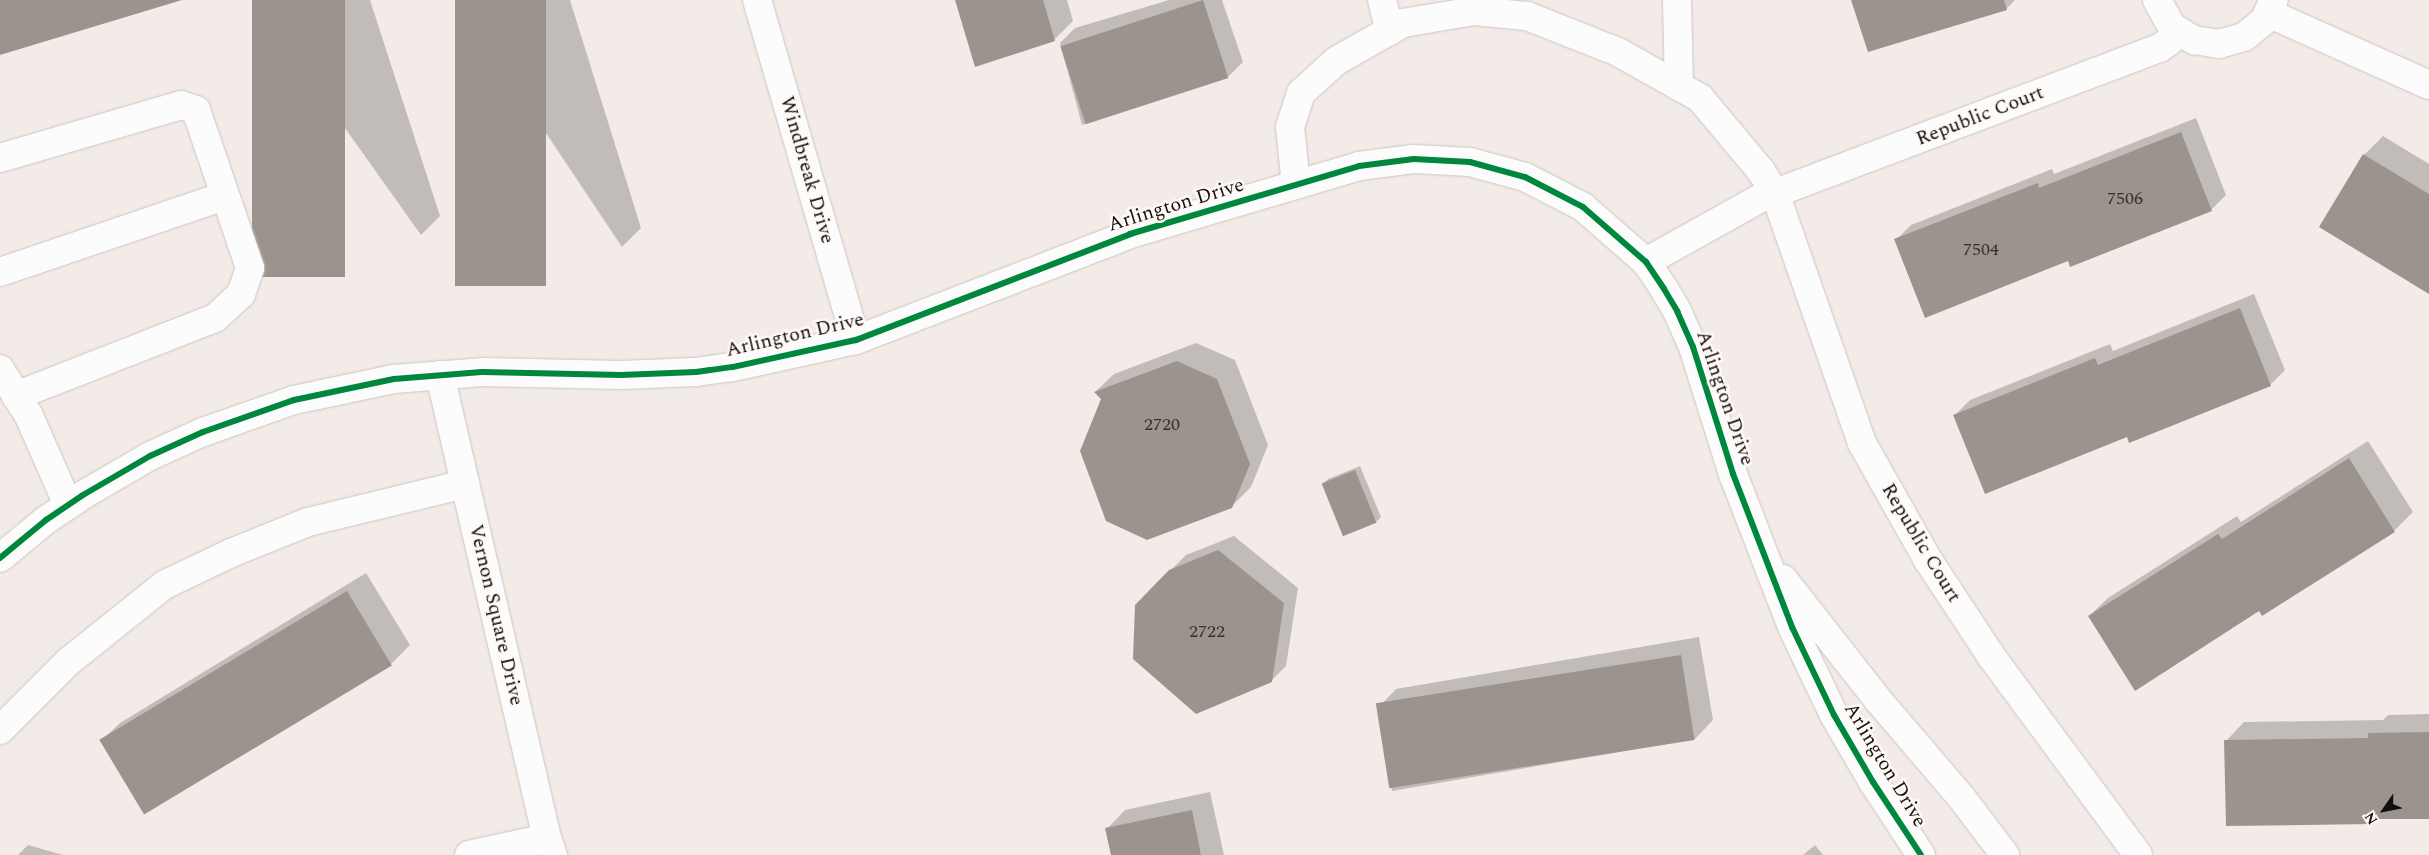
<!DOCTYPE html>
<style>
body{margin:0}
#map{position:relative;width:2429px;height:855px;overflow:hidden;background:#f3ebe8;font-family:Spectral,serif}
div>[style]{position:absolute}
.shadow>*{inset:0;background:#0003}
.building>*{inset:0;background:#9b948e;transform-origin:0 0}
.roads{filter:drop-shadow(0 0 1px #ccc6c3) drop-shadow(0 0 1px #ccc6c3)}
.minor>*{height:28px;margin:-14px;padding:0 14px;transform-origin:14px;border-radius:14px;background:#fdfcfc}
.cycleway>*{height:6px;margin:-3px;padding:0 3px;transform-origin:3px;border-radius:3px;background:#00873e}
span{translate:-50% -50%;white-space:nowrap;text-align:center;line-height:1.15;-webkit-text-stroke:5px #fff9f6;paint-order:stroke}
.number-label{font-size:18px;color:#36312e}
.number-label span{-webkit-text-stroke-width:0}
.street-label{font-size:20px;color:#14100e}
.north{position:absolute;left:2359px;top:785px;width:50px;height:50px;-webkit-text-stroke:4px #fff9f6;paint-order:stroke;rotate:237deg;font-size:14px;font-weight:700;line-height:20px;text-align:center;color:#14100e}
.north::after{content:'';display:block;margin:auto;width:18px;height:22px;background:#14100e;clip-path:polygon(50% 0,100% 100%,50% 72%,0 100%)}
</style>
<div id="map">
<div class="shadow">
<i style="clip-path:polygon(254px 0,370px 0,440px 216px,421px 235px)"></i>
<i style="clip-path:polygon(457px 0,570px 0,641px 228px,622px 247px)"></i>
<i style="clip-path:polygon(956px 0,1067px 0,1073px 21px,1054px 40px)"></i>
<i style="clip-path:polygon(1169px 0,1222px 0,1243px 62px,1228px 77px,1082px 125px,1060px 43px,1075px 28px)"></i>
<i style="clip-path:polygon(1853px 0,2015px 0,2006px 9px)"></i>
<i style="clip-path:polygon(2196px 118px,2226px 195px,2211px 210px,2069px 260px,1896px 240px,1911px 225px,2052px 169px,2054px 174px)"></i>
<i style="clip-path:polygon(2383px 136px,2429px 164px,2429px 293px,2321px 227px,2364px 155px)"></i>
<i style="clip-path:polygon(2254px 294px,2285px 370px,2270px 385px,2128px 436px,1955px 415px,1970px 400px,2110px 344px,2113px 351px)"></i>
<i style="clip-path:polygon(1196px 343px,1235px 360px,1268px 445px,1251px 487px,1232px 506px,1095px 392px,1114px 374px)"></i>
<i style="clip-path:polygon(2368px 441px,2413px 512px,2394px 531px,2089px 616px,2108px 598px,2237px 516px,2241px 522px)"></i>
<i style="clip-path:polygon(1360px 466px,1381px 517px,1376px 522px,1344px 535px,1323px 484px,1328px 479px)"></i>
<i style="clip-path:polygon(1234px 536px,1298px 588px,1286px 666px,1271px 681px,1170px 571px,1186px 555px)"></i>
<i style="clip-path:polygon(366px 573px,410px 645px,391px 664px,101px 741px,120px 723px)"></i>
<i style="clip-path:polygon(1699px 637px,1713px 720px,1695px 739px,1392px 791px,1378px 708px,1396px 689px)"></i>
<i style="clip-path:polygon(2429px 714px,2429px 817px,2376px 818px,2371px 823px,2226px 741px,2244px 722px,2383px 720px,2388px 715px)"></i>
<i style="clip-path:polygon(1210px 792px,1224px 855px,1112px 855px,1107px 829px,1125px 810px)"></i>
<i style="clip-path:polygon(28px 845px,63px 855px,18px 855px)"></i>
<i style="clip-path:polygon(1815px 845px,1823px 855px,1803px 855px)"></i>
</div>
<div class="building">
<i style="clip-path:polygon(0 0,182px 0,0 55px)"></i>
<i style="left:252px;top:0;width:93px;height:277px"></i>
<i style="left:455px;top:0;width:91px;height:286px"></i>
<i style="clip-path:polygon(955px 0,1043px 0,1055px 41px,975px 67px)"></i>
<i style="left:1203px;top:0;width:82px;height:150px;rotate:72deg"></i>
<i style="clip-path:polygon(1851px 0,2004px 0,2007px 10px,1868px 52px)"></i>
<i style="clip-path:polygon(2181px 132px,2212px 211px,2070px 267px,2068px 261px,1925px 318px,1894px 239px,2038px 183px,2039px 188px)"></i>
<i style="clip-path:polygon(2363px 154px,2429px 194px,2429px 294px,2319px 227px)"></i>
<i style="clip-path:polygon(2240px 308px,2271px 386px,2129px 443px,2127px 437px,1985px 494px,1953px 415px,2095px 358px,2098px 365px)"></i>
<i style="clip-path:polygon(1177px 361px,1217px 379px,1250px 464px,1232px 508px,1147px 540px,1106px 521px,1080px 451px,1101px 399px,1094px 392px)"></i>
<i style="clip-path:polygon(2349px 458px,2395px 532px,2262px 616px,2259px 611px,2135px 691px,2088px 616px,2218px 534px,2222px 539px)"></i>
<i style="left:1355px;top:470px;width:57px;height:36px;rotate:68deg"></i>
<i style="clip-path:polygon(1218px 550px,1284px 603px,1272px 682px,1196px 714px,1133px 659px,1135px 605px,1169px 570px)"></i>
<i style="left:347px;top:591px;width:87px;height:289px;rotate:59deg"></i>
<i style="left:1681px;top:655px;width:86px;height:309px;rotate:81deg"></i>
<i style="clip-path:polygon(2429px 732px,2429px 819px,2371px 819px,2372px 824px,2226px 826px,2224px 740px,2368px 738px,2368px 733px)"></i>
<i style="clip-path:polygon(1192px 810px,1201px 855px,1111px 855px,1105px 828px)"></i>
</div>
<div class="roads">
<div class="minor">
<i style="left:757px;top:0;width:354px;rotate:73.8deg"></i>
<i style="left:1382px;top:0;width:32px;rotate:76deg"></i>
<i style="left:1677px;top:0;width:86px;rotate:88.7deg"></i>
<i style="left:2157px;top:0;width:31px;rotate:61deg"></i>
<i style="left:2172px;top:27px;width:26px;rotate:31deg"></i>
<i style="left:2194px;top:40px;width:25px;rotate:9deg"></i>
<i style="left:2219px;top:44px;width:26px;rotate:-16deg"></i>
<i style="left:2244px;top:37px;width:26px;rotate:-39deg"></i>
<i style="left:2264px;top:21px;width:23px;rotate:-65deg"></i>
<i style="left:2268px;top:13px;width:176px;rotate:24.1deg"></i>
<i style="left:0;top:158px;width:189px;rotate:-16.3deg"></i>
<i style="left:181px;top:105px;width:16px;rotate:18deg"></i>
<i style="left:196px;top:110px;width:167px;rotate:71.1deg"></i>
<i style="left:250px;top:268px;width:28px;rotate:109deg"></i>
<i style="left:241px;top:294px;width:35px;rotate:137deg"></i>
<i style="left:215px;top:318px;width:214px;rotate:158.6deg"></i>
<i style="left:1296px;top:185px;width:58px;rotate:-95.9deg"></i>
<i style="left:1290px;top:127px;width:36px;rotate:-72deg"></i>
<i style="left:1301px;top:93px;width:47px;rotate:-42.4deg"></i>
<i style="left:1336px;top:61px;width:77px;rotate:-29.6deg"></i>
<i style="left:1403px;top:23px;width:72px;rotate:-9.6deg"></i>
<i style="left:1474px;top:11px;width:53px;rotate:5.4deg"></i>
<i style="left:1527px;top:16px;width:98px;rotate:21.6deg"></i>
<i style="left:1618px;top:52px;width:94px;rotate:29.3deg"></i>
<i style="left:1700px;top:98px;width:95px;rotate:50.1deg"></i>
<i style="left:1761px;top:171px;width:26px;rotate:58deg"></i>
<i style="left:1775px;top:193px;width:265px;rotate:70.8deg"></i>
<i style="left:1862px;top:443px;width:134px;rotate:60.6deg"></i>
<i style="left:1928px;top:560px;width:115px;rotate:56.7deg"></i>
<i style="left:1991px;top:656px;width:247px;rotate:53.5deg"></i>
<i style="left:1646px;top:262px;width:127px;rotate:-29.2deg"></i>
<i style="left:1757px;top:200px;width:431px;rotate:-20.7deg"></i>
<i style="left:2160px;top:48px;width:26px;rotate:-37deg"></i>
<i style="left:0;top:272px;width:237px;rotate:-18.7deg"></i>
<i style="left:0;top:369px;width:55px;rotate:58.3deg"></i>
<i style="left:29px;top:416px;width:97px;rotate:66.3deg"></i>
<i style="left:440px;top:375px;width:475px;rotate:77deg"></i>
<i style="left:547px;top:838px;width:18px;rotate:71deg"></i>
<i style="left:0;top:558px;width:60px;rotate:-39.6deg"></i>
<i style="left:46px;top:520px;width:45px;rotate:-34deg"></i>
<i style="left:83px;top:495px;width:78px;rotate:-30.2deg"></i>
<i style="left:150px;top:456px;width:58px;rotate:-24.4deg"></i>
<i style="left:203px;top:432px;width:96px;rotate:-19.4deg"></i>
<i style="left:294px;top:400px;width:102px;rotate:-11.9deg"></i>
<i style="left:394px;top:379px;width:88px;rotate:-4.5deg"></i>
<i style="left:482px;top:372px;width:139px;rotate:1.2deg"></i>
<i style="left:621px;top:375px;width:75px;rotate:-2.3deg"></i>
<i style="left:696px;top:372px;width:37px;rotate:-8deg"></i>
<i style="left:733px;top:367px;width:126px;rotate:-12.4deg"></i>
<i style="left:856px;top:340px;width:294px;rotate:-21.1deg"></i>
<i style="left:1130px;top:234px;width:239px;rotate:-16.5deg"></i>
<i style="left:1359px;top:166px;width:55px;rotate:-7.3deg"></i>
<i style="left:1414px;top:159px;width:56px;rotate:3.1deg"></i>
<i style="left:1470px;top:162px;width:57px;rotate:15.3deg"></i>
<i style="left:1525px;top:177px;width:65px;rotate:27.3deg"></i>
<i style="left:1583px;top:207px;width:84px;rotate:41.1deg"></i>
<i style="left:1646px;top:262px;width:32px;rotate:56deg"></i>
<i style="left:1664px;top:289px;width:26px;rotate:59deg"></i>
<i style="left:1677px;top:311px;width:39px;rotate:66deg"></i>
<i style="left:1693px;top:347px;width:133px;rotate:72.5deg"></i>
<i style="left:1733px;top:474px;width:164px;rotate:68.9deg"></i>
<i style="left:1792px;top:627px;width:98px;rotate:64.5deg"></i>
<i style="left:1834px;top:715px;width:78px;rotate:59.8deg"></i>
<i style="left:1873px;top:782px;width:87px;rotate:56.7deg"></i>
<i style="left:1783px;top:579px;width:155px;rotate:51.8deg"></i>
<i style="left:1879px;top:701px;width:126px;rotate:49.5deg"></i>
<i style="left:1961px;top:797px;width:73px;rotate:52.8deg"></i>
<i style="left:0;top:730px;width:96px;rotate:-45deg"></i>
<i style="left:68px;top:662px;width:123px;rotate:-38.7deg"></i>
<i style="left:164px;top:585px;width:74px;rotate:-25.5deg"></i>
<i style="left:231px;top:553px;width:83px;rotate:-21.9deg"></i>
<i style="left:308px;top:522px;width:162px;rotate:-13.6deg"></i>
<i style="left:469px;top:855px;width:80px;rotate:-12.3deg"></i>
</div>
</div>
<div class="cycleway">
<i style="left:0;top:558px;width:60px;rotate:-39.6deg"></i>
<i style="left:46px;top:520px;width:45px;rotate:-34deg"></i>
<i style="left:83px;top:495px;width:78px;rotate:-30.2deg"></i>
<i style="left:150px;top:456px;width:58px;rotate:-24.4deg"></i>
<i style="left:203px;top:432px;width:96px;rotate:-19.4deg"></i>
<i style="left:294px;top:400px;width:102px;rotate:-11.9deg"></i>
<i style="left:394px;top:379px;width:88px;rotate:-4.5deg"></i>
<i style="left:482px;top:372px;width:139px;rotate:1.2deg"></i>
<i style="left:621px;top:375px;width:75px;rotate:-2.3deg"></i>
<i style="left:696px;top:372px;width:37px;rotate:-8deg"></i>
<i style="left:733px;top:367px;width:126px;rotate:-12.4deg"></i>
<i style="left:856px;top:340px;width:294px;rotate:-21.1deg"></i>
<i style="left:1130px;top:234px;width:239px;rotate:-16.5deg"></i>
<i style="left:1359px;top:166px;width:55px;rotate:-7.3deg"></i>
<i style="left:1414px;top:159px;width:56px;rotate:3.1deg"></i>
<i style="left:1470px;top:162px;width:57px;rotate:15.3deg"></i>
<i style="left:1525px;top:177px;width:65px;rotate:27.3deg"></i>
<i style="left:1583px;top:207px;width:84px;rotate:41.1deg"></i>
<i style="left:1646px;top:262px;width:32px;rotate:56deg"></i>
<i style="left:1664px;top:289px;width:26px;rotate:59deg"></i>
<i style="left:1677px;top:311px;width:39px;rotate:66deg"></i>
<i style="left:1693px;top:347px;width:133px;rotate:72.5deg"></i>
<i style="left:1733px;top:474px;width:164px;rotate:68.9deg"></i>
<i style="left:1792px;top:627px;width:98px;rotate:64.5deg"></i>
<i style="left:1834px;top:715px;width:78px;rotate:59.8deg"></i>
<i style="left:1873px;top:782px;width:87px;rotate:56.7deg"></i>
</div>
<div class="number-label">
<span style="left:2125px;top:199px">7506</span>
<span style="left:1981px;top:250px">7504</span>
<span style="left:1162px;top:425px">2720</span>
<span style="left:1207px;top:632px">2722</span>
</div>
<div class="street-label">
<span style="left:1980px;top:116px;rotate:-21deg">Republic Court</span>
<span style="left:807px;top:170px;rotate:74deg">Windbreak Drive</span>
<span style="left:1176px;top:205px;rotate:-17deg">Arlington Drive</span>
<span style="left:795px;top:335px;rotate:-13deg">Arlington Drive</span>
<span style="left:1725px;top:398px;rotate:71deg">Arlington Drive</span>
<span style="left:1921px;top:543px;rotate:59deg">Republic Court</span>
<span style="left:496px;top:615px;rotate:77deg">Vernon Square Drive</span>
<span style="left:1885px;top:765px;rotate:59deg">Arlington Drive</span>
</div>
<div class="north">N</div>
</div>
